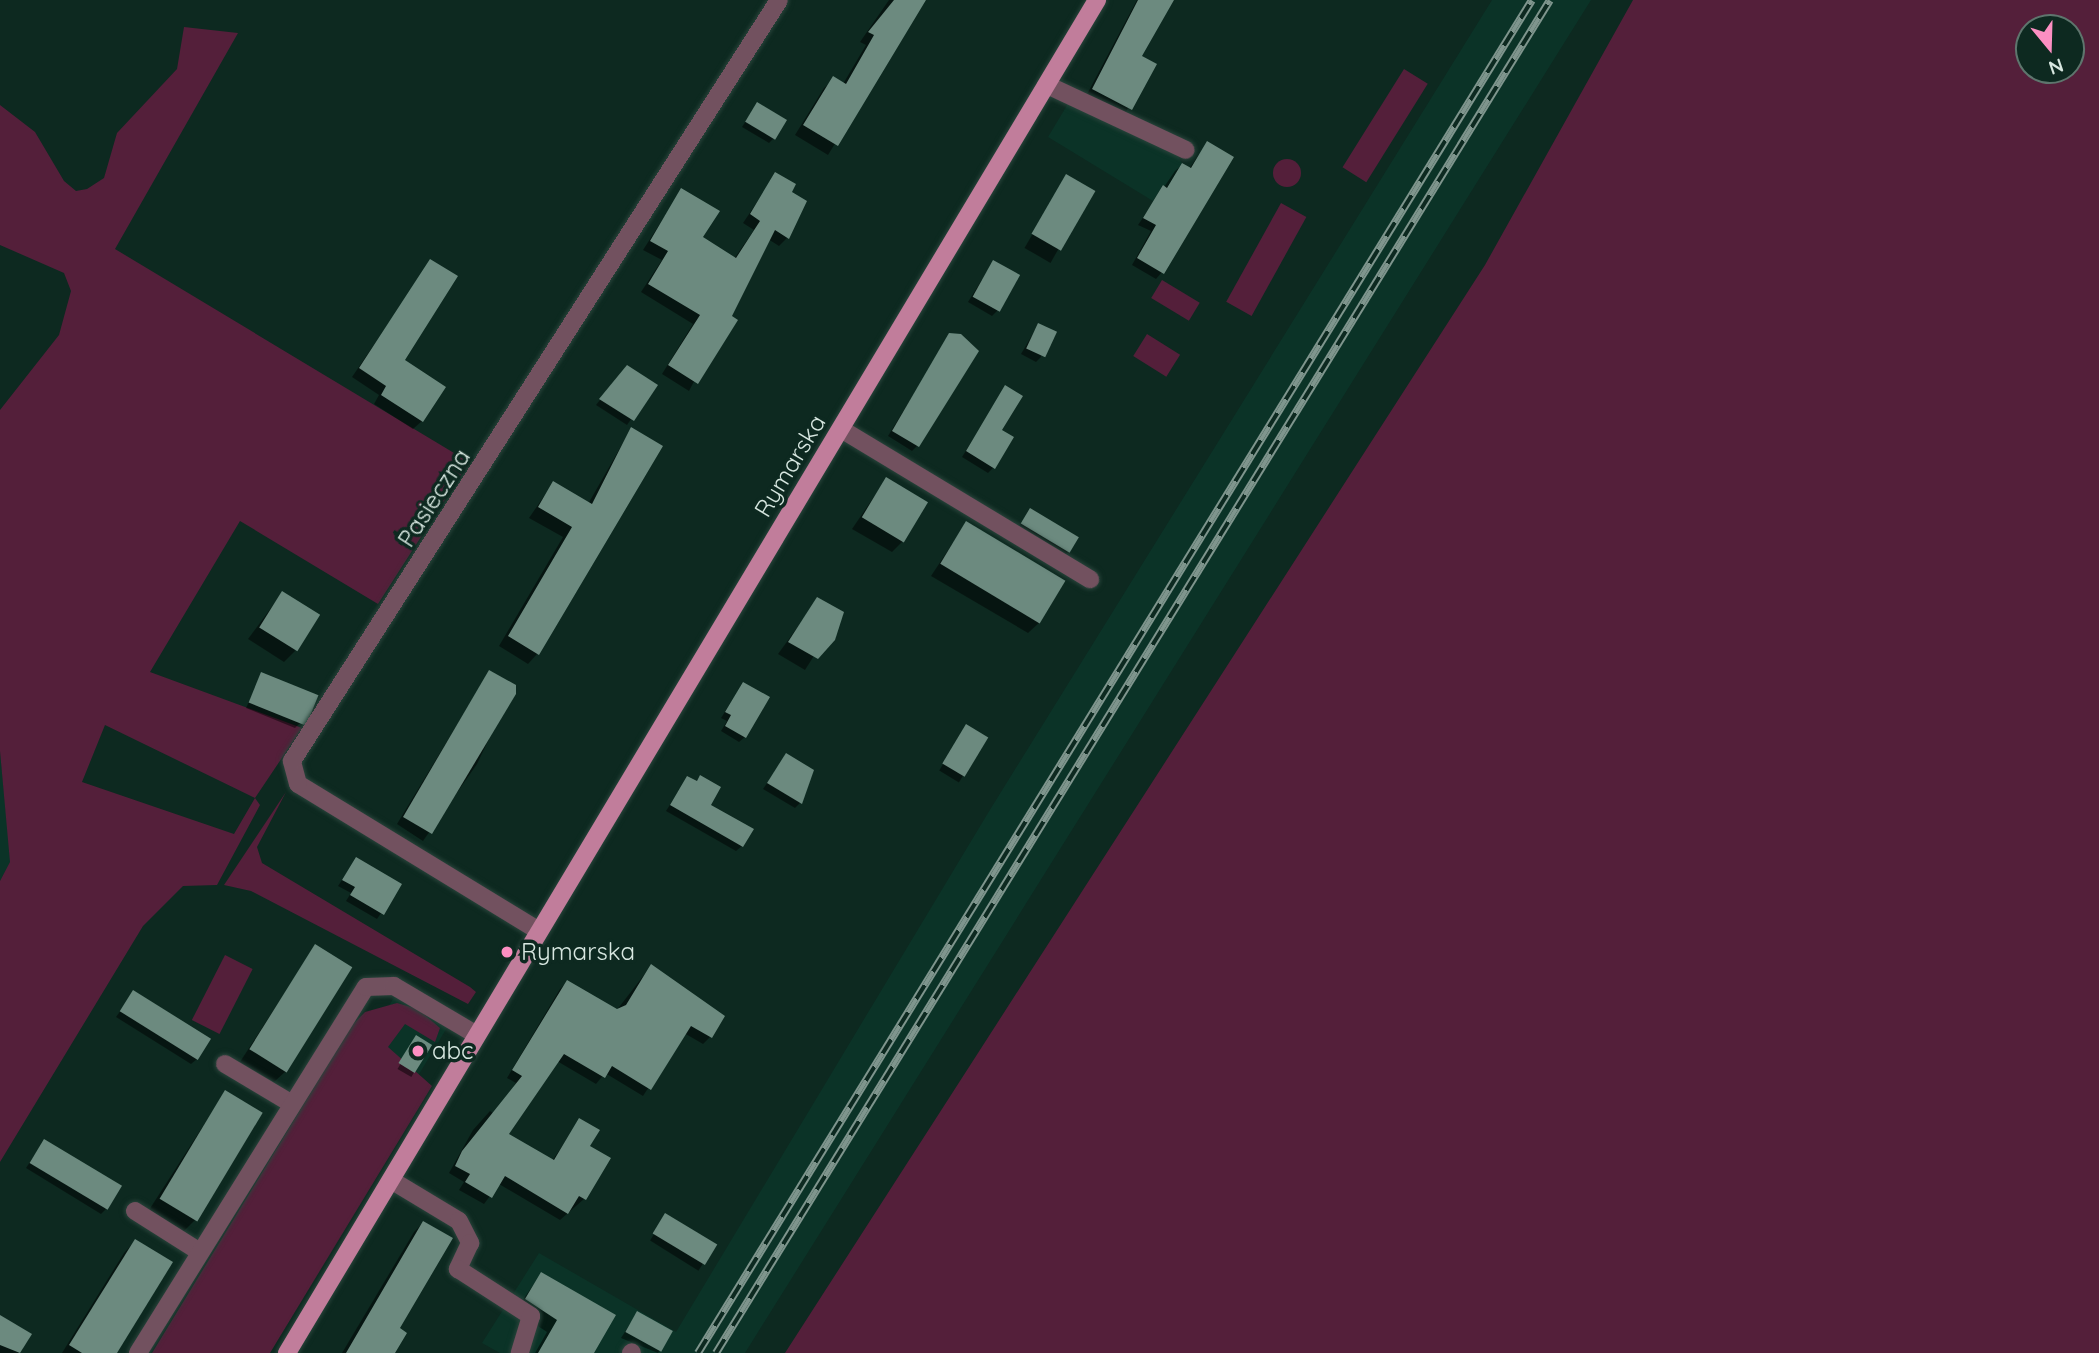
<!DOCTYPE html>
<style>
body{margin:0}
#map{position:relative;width:2099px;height:1353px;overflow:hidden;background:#0d2920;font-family:Quicksand,sans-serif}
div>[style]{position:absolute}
.built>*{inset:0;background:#0b3327;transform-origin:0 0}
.green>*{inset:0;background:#541f3a;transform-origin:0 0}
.round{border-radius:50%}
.shadow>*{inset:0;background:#0007;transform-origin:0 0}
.building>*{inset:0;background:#6c8a7f;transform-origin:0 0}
.roads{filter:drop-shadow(0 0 2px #29443b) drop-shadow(0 0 2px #29443b)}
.minor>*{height:18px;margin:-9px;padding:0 9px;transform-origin:9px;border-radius:9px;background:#72515f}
.major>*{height:18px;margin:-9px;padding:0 9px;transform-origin:9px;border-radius:9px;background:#c17d9b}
.rail>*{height:8px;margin-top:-4px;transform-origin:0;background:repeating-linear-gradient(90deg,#0d2920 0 16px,#7f958d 0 32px);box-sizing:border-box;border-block:2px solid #7f958d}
.dots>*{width:19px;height:19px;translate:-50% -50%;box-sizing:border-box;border:4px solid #0d2920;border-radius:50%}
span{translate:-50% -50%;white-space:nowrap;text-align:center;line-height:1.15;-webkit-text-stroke:7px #0d2920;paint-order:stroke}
.street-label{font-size:24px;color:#d7e7e0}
.poi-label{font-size:24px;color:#d7e7e0}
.left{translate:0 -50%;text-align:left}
.north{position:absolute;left:2015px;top:14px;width:70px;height:70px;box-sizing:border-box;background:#0d2920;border:2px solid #5e756d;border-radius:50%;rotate:161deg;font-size:19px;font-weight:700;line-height:28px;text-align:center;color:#d7e7e0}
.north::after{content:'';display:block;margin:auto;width:24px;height:32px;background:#fc8fc2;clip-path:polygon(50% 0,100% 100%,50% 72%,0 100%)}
</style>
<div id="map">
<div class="built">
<i style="clip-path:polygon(1492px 0,1591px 0,745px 1353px,500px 1353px,482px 1343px,539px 1253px,676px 1332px,988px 813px)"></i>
<i style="clip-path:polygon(1069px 102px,1173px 149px,1182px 163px,1177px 171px,1185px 176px,1175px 193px,1163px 185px,1153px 201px,1048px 137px)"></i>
<i style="clip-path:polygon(0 751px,11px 862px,0 881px)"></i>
<i style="left:396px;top:994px;width:61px;height:64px;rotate:31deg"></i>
</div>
<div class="green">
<i style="clip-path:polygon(evenodd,1633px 0,2099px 0,2099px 1353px,785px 1353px,1485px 265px,1633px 0,2071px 28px,2071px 70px,2029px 70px,2029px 28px,2071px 28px)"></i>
<i style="clip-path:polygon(evenodd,184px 27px,238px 33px,115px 249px,469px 462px,378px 604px,240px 521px,150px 672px,302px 728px,255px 798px,260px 805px,217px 885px,183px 886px,143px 926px,0 1162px,0 881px,10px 862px,0 751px,0 410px,59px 335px,71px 291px,64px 273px,0 245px,0 105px,35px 132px,64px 181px,76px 191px,87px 189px,104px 178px,117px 133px,177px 69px,184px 27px,105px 725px,255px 798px,234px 834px,82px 782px,105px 725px)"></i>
<i style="left:1404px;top:69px;width:28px;height:116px;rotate:32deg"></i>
<i class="round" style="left:1273px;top:159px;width:28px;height:28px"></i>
<i style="left:1281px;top:203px;width:29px;height:113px;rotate:29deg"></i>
<i style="left:1162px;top:280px;width:44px;height:21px;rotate:31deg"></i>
<i style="left:1147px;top:334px;width:39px;height:26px;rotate:32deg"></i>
<i style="clip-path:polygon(286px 792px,257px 847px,262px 863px,470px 987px,476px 992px,468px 1004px,251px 891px,224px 885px)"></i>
<i style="left:225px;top:955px;width:31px;height:73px;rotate:27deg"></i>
<i style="clip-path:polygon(397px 1003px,418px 1009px,440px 1028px,435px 1042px,405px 1024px,388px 1047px,432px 1086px,270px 1353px,152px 1353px,352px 1025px,365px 1012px)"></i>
</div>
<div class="shadow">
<i style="clip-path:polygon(889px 0,923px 0,828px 155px,795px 135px,824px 88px,834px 79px,843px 84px,866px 45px,860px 42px)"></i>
<i style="clip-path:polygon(1137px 0,1172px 0,1139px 57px,1154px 65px,1122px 118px,1085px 98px)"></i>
<i style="clip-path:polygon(757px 104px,774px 138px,769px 143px,742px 127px)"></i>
<i style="clip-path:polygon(1207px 143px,1162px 272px,1156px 279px,1132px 265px,1151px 231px,1138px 225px,1175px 171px,1182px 165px,1189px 169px)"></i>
<i style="clip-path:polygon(776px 174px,790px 193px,787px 238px,779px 246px,768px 239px,689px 391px,662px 374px,693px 324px,641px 292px,662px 260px,643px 250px,681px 191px,701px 238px,734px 259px,754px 230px,743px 223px)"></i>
<i style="left:1066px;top:176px;width:30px;height:83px;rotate:30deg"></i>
<i style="clip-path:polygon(431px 261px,403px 360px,422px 421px,413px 429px,374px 404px,379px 395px,352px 377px)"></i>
<i style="clip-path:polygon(993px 262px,997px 311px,992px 316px,968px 302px)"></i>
<i style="clip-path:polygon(1038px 325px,1041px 357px,1036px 362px,1021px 354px)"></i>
<i style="clip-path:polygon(950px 335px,917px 446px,912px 451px,888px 436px)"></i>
<i style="clip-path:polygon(622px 372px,655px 385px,627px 425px,596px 405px)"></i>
<i style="clip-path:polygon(1005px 388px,993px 468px,988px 473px,962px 457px)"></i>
<i style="clip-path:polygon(631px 429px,538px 653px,528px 664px,499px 646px,563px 537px,529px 518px,553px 483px,588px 504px)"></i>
<i style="clip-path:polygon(886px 479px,903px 541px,892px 552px,852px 529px)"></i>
<i style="clip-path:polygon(1030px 510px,1068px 552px,1063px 557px,1017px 530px)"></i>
<i style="clip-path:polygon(966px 523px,1040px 622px,1028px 633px,931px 576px)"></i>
<i style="clip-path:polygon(282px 593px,295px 651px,284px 662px,248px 639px)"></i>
<i style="clip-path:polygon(818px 599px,841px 613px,805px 670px,778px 654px)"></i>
<i style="clip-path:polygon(489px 672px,514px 686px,477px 764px,423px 841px,397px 824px)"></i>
<i style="clip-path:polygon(262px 674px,300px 723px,295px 728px,246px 708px)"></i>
<i style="clip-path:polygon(743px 684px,745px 737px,739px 742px,721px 731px,727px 721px,721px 718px)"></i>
<i style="left:966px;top:726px;width:23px;height:52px;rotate:31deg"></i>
<i style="clip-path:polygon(786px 756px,800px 803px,795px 808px,763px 789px)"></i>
<i style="clip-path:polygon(687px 778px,742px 846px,736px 851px,666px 811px)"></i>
<i style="clip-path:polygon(356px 859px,400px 885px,377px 919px,346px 901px,351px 893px,338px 886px)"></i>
<i style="clip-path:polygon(315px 946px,286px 1071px,274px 1082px,240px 1062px)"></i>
<i style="clip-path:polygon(651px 966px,723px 1017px,710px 1037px,703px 1044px,684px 1033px,643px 1096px,605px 1073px,596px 1084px,557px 1061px,507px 1134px,552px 1161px,580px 1120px,588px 1146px,584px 1199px,560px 1220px,499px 1184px,484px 1204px,459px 1190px,464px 1182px,449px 1173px,473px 1130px,490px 1111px,496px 1115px,516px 1083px,507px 1078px,560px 989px,567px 982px,616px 1011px)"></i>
<i style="clip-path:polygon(134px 992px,197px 1059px,191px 1064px,116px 1017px)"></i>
<i style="left:416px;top:1037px;width:16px;height:37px;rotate:30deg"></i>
<i style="clip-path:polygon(225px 1092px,196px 1219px,184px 1231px,149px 1210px)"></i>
<i style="clip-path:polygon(44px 1141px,106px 1209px,101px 1214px,26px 1168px)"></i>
<i style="left:666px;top:1215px;width:57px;height:30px;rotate:32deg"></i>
<i style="clip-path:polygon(423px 1223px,393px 1353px,342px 1353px,414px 1232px)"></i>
<i style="clip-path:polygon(135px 1241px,115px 1353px,62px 1353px,124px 1253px)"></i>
<i style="clip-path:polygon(541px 1274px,592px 1353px,535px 1353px,547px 1332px,515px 1311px)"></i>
<i style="clip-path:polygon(637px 1313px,671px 1332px,658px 1353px,621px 1338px)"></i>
<i style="clip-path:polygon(0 1317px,29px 1335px,18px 1353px,0 1353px)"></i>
</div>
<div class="building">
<i style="clip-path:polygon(894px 0,926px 0,838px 146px,803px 125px,833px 76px,846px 84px,874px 35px,868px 32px)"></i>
<i style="clip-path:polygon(1138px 0,1174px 0,1142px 56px,1157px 64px,1132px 110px,1092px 89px)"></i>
<i style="left:757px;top:102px;width:35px;height:23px;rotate:31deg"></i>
<i style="clip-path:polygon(1207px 141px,1234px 157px,1164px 274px,1137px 258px,1156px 225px,1143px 218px,1163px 185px,1167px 188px,1182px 163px,1191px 168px)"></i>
<i style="clip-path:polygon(775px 172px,796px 184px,792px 192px,807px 201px,789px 239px,775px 230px,732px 316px,738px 320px,698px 384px,668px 365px,700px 315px,648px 284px,668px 251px,650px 241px,681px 188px,720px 211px,703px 237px,736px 258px,760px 221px,750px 214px)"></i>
<i style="left:1066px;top:174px;width:34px;height:69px;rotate:30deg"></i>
<i style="clip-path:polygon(430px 259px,458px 276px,405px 360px,446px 387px,423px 422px,381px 395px,386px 386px,359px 368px)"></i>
<i style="left:993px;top:260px;width:31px;height:42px;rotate:29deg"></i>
<i style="left:1038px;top:323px;width:21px;height:28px;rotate:25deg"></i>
<i style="clip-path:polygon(949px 333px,961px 334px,979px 351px,919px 447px,892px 431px)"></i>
<i style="clip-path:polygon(627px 365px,658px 385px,634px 421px,599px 399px)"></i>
<i style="clip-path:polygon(1005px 385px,1023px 396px,1002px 430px,1014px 437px,995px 469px,966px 451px)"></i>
<i style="clip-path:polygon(631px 427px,663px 446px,539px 655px,508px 636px,572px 527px,538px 507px,553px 481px,592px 504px)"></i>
<i style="left:886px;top:477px;width:49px;height:47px;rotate:31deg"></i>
<i style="left:1030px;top:508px;width:57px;height:18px;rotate:31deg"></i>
<i style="left:966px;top:521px;width:116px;height:50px;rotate:31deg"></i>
<i style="left:282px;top:591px;width:45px;height:43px;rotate:32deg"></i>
<i style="clip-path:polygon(817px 597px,844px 612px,835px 640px,818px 659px,788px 642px)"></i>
<i style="clip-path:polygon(489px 670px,516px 685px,516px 694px,432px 834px,403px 817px)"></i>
<i style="left:261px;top:672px;width:62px;height:33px;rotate:22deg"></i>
<i style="clip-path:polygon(743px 682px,770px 697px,746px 738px,725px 726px,731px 715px,725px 712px)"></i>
<i style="left:966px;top:724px;width:26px;height:46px;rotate:31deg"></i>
<i style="clip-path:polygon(786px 753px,814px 770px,802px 804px,767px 783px)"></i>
<i style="clip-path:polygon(700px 775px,721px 787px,711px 805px,754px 829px,743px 847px,670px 805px,687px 776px,697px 781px)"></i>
<i style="clip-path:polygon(356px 857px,402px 884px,384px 915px,350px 895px,355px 887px,342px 880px)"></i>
<i style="left:315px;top:944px;width:44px;height:124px;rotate:32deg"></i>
<i style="clip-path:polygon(651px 964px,725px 1016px,712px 1038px,691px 1026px,651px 1090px,612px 1066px,605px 1078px,564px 1054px,509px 1134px,554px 1160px,579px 1118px,600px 1130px,590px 1146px,611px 1158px,586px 1200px,579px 1196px,568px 1214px,505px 1176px,492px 1198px,465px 1182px,470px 1174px,455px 1166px,462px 1151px,522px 1076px,512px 1070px,567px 980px,617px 1009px,626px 1005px)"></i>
<i style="left:133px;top:990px;width:92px;height:25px;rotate:32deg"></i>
<i style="left:416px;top:1035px;width:19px;height:33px;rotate:32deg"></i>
<i style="left:225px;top:1090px;width:44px;height:127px;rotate:31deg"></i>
<i style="left:44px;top:1139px;width:91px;height:28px;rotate:31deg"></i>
<i style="left:665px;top:1213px;width:61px;height:24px;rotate:31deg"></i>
<i style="clip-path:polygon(423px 1221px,453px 1238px,400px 1328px,407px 1333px,395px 1353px,346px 1353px)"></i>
<i style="clip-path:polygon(135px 1239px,173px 1262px,117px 1353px,82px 1353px,69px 1345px)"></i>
<i style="clip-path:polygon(541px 1272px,616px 1315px,594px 1353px,538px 1353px,557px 1320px,525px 1299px)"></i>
<i style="left:637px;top:1311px;width:41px;height:24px;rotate:29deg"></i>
<i style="clip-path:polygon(0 1315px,32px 1334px,20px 1353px,0 1345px)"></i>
</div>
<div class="roads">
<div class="minor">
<i style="left:1047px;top:85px;width:153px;rotate:25.1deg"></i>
<i style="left:841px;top:429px;width:291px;rotate:31.1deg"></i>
<i style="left:539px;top:931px;width:282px;rotate:-148.6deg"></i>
<i style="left:298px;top:784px;width:24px;rotate:-105deg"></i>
<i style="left:292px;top:761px;width:903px;rotate:-57.38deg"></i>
<i style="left:225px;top:1064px;width:78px;rotate:30.8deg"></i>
<i style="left:391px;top:1180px;width:79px;rotate:31.1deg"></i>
<i style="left:459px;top:1221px;width:25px;rotate:63deg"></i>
<i style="left:470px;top:1243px;width:29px;rotate:115deg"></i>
<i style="left:458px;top:1269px;width:87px;rotate:32.8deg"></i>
<i style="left:531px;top:1316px;width:39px;rotate:107deg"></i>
<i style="left:135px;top:1211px;width:77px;rotate:32.2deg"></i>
<i style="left:138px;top:1353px;width:431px;rotate:-58.1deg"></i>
<i style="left:366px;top:987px;width:28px;rotate:-2deg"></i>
<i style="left:394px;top:986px;width:96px;rotate:30.6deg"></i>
<i style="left:631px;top:1353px;width:1px;rotate:-45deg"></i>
</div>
<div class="major">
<i style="left:287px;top:1353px;width:1577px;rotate:-59.09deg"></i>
</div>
</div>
<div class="rail">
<i style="left:698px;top:1353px;width:1589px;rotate:-58.35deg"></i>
<i style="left:716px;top:1353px;width:1589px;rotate:-58.35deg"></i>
</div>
<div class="dots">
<i style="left:507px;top:952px;background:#fc8fc2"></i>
<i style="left:418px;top:1051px;background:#fc8fc2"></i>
</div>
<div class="street-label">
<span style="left:790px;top:466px;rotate:-59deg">Rymarska</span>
<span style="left:434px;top:498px;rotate:-57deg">Pasieczna</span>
</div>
<div class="poi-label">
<span class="left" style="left:521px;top:952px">Rymarska</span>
<span class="left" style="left:432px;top:1051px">abc</span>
</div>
<div class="north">N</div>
</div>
